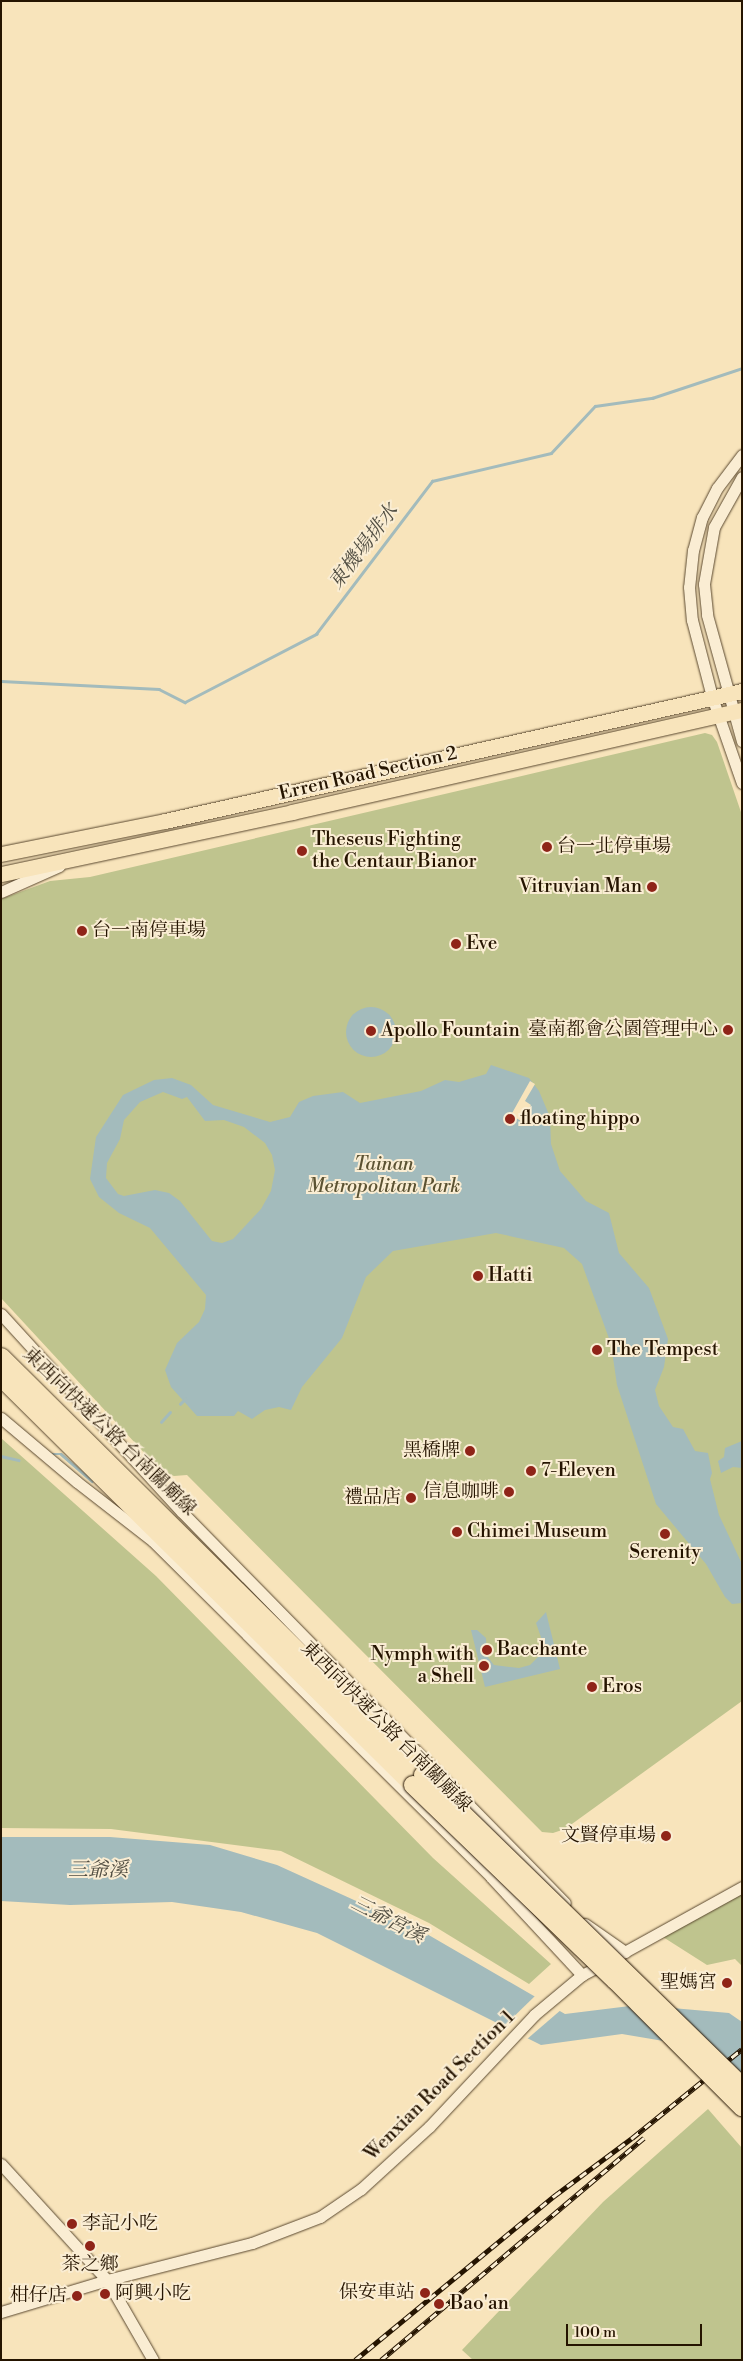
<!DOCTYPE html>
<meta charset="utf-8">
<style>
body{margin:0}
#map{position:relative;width:743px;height:2361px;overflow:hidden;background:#f8e4bb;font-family:"Libre Bodoni","Noto Serif TC",serif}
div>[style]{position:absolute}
.green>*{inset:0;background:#bfc48e}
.water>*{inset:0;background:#a3bbbc}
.round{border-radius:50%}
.pier>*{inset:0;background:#f8e4bb}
.stream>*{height:2.5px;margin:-1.25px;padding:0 1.25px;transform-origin:1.25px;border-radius:1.25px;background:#a3bbbc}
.roads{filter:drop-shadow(0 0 1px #5a482f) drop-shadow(0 0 1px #5a482f)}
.minor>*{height:11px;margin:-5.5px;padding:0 5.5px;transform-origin:5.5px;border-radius:5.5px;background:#faedd3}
.major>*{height:15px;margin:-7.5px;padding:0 7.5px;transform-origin:7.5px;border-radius:7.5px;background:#f8e4bb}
.highway>*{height:18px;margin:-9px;padding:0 9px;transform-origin:9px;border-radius:9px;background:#f8e4bb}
.rail>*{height:4.5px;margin-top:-2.25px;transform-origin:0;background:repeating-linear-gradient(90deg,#faedd3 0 8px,#251400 0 16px);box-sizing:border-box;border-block:1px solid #251400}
.bridges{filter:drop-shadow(0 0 1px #251400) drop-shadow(0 0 1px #251400)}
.highway-bridge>*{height:18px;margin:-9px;padding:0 9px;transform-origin:9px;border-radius:9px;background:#f8e4bb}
.dots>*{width:14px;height:14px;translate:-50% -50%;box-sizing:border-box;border:2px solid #faedd3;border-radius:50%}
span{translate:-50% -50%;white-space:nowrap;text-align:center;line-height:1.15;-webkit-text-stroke:4px #faedd3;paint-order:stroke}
.street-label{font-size:19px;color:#251400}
.poi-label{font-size:19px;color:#251400}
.left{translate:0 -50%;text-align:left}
.right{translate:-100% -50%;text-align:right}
.park-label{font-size:19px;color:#5b5232;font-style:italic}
.water-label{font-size:20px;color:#514e42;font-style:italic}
.frame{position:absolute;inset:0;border:2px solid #251400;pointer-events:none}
.scale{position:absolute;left:566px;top:2324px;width:136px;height:22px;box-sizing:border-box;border:2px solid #251400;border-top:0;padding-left:6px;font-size:15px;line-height:18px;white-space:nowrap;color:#251400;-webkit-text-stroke:4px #faedd3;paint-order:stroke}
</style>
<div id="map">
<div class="green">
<i style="clip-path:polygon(705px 733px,712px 735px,717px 742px,742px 815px,742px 1701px,565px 1829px,553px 1833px,542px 1832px,187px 1475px,174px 1476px,161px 1471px,1px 1298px,1px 899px,50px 881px,90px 877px)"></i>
<i style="clip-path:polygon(1px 1438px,156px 1576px,433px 1858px,551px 1964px,529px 1984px,429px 1923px,281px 1851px,111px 1829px,1px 1828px)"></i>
<i style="clip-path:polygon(742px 1894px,742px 1966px,735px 1959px,707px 1965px,663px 1937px)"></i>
<i style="clip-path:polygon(708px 2109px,742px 2148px,742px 2360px,473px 2360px,462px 2350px,603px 2202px)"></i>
</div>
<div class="water">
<i class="round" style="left:346px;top:1007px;width:50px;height:50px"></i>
<i style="clip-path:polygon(evenodd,491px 1065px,529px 1078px,539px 1091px,550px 1117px,551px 1144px,560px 1171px,586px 1201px,609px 1213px,619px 1253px,649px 1288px,668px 1339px,664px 1367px,655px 1390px,659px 1406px,673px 1427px,683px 1429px,695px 1451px,708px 1453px,712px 1473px,710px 1479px,719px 1515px,742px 1564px,742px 1603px,732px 1604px,725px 1597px,706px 1564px,656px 1504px,617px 1385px,611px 1344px,582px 1264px,564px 1248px,496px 1233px,393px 1251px,366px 1277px,342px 1338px,302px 1387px,291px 1410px,279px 1407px,265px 1410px,252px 1419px,238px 1411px,234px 1416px,197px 1416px,171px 1387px,165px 1370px,177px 1343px,199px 1322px,205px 1309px,206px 1295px,150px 1228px,119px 1213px,99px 1197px,90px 1179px,96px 1137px,123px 1095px,154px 1080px,172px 1078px,191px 1085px,213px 1105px,270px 1122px,290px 1117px,299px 1102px,313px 1096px,343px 1092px,360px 1103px,421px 1091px,445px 1080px,459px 1082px,486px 1074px,491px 1065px,163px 1092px,182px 1099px,187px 1097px,205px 1121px,224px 1120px,244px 1127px,265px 1143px,272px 1155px,275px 1170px,271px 1191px,261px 1209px,233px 1239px,222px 1243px,212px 1241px,180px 1201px,169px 1193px,155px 1190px,124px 1196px,118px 1194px,106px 1178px,107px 1163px,120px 1139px,124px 1120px,140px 1102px,163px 1092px)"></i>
<i style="clip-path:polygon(742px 1441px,742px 1468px,733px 1467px,721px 1473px,718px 1461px,724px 1457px,725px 1448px)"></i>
<i style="clip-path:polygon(546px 1612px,560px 1669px,485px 1687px,471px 1630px,477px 1630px,486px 1638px,487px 1656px,494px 1665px,519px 1668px,530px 1665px,540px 1655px,543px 1643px,536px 1623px)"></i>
<i style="clip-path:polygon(1px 1837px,110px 1837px,210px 1845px,277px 1865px,420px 1930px,565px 2014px,638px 2005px,729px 2013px,742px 2022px,742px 2075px,705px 2048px,622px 2034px,541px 2045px,317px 1933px,241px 1912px,172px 1902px,70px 1905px,1px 1901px)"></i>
</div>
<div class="pier">
<i style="clip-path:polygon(530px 1081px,535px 1084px,525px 1101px,531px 1105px,521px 1121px,511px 1115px)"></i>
<i style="clip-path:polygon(536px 1995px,562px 2009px,526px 2040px,502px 2028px)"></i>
</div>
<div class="stream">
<i style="left:1px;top:681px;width:158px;rotate:2.9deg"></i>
<i style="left:159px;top:689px;width:29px;rotate:27deg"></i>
<i style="left:185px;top:702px;width:148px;rotate:-27.4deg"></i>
<i style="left:316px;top:634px;width:192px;rotate:-52.8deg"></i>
<i style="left:432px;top:481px;width:122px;rotate:-13.2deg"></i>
<i style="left:551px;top:453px;width:64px;rotate:-46.9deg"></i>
<i style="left:595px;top:406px;width:58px;rotate:-8deg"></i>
<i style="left:652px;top:398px;width:95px;rotate:-18.4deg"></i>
<i style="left:180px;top:1404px;width:7px;rotate:-45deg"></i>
<i style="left:161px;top:1422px;width:13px;rotate:-48deg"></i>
<i style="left:52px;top:1454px;width:9px"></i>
<i style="left:61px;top:1454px;width:41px;rotate:41.1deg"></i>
<i style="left:1px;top:1456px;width:18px;rotate:13deg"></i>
</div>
<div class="roads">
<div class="minor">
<i style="left:742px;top:455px;width:41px;rotate:127.1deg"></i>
<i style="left:717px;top:488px;width:33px;rotate:117deg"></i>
<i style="left:702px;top:517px;width:34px;rotate:105deg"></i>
<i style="left:693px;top:550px;width:37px;rotate:96deg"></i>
<i style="left:689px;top:587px;width:33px;rotate:85deg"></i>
<i style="left:692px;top:620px;width:80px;rotate:75.4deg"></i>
<i style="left:712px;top:697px;width:91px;rotate:70.8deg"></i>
<i style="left:742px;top:477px;width:57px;rotate:119.2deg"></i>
<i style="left:714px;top:527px;width:58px;rotate:100deg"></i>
<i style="left:704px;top:584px;width:31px;rotate:84deg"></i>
<i style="left:707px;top:615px;width:131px;rotate:74.5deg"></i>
<i style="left:1px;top:892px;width:64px;rotate:-24.1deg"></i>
<i style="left:1px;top:1314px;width:268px;rotate:47.6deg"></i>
<i style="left:182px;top:1512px;width:547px;rotate:45.59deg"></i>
<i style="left:1px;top:1418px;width:99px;rotate:40.1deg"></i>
<i style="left:77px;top:1482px;width:96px;rotate:37.8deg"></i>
<i style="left:153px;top:1541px;width:477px;rotate:44.8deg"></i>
<i style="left:491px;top:1877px;width:134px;rotate:47.1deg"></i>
<i style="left:585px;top:1924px;width:49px;rotate:35deg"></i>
<i style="left:619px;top:1955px;width:141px;rotate:-28.9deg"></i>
<i style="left:1px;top:2164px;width:157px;rotate:47.6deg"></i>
<i style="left:107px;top:2280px;width:92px;rotate:60.1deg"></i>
<i style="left:1px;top:2312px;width:111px;rotate:-16.8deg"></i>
<i style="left:107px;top:2280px;width:150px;rotate:-14.3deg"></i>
<i style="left:252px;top:2243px;width:73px;rotate:-20.9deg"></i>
<i style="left:320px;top:2217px;width:50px;rotate:-34.3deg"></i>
<i style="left:361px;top:2189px;width:92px;rotate:-42.4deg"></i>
<i style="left:429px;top:2127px;width:154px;rotate:-46.8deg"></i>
<i style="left:534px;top:2015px;width:62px;rotate:-39.8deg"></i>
<i style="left:582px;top:1975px;width:26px;rotate:-28deg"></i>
</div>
<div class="major">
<i style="left:1px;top:854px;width:167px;rotate:-11.4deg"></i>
<i style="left:165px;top:821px;width:591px;rotate:-12.7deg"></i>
<i style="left:1px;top:874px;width:298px;rotate:-12deg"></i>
<i style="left:292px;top:812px;width:461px;rotate:-12.8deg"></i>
</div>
<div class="highway">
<i style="left:1px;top:1357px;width:594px;rotate:44.73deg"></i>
<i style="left:1px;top:1377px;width:580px;rotate:44.72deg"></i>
</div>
</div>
<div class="rail">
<i style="left:355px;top:2360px;width:258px;rotate:-39.5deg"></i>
<i style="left:554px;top:2196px;width:97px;rotate:-36.6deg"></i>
<i style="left:632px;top:2138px;width:141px;rotate:-39deg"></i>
<i style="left:381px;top:2360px;width:344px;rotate:-40.2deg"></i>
</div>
<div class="bridges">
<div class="highway-bridge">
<i style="left:423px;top:1775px;width:446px;rotate:44.3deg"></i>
<i style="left:413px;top:1785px;width:281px;rotate:44deg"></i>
<i style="left:615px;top:1980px;width:180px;rotate:45deg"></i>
</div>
</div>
<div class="dots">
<i style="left:547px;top:847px;background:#8f2418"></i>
<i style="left:302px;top:851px;background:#8f2418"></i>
<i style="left:652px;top:887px;background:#8f2418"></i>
<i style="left:82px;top:931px;background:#8f2418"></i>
<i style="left:456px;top:944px;background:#8f2418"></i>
<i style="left:728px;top:1030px;background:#8f2418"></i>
<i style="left:371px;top:1031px;background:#8f2418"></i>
<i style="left:510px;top:1119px;background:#8f2418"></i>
<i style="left:478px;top:1276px;background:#8f2418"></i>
<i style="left:597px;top:1350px;background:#8f2418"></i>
<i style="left:470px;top:1451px;background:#8f2418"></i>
<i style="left:531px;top:1471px;background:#8f2418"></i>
<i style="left:509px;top:1492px;background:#8f2418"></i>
<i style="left:411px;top:1498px;background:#8f2418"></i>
<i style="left:457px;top:1532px;background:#8f2418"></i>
<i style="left:665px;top:1534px;background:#8f2418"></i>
<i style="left:487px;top:1650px;background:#8f2418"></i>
<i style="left:484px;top:1666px;background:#8f2418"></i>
<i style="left:592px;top:1687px;background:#8f2418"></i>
<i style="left:666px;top:1836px;background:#8f2418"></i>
<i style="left:727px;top:1983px;background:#8f2418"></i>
<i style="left:72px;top:2224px;background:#8f2418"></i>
<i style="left:90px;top:2246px;background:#8f2418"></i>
<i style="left:425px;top:2293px;background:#8f2418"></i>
<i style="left:105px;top:2294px;background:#8f2418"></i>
<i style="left:77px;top:2296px;background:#8f2418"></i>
<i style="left:439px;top:2304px;background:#8f2418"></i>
</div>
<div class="street-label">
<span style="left:368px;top:774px;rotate:-13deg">Erren Road Section 2</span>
<span style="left:109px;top:1432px;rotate:44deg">東西向快速公路 台南關廟線</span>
<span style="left:386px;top:1727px;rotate:45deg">東西向快速公路 台南關廟線</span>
<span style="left:440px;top:2086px;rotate:-45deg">Wenxian Road Section 1</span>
</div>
<div class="poi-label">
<span class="left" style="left:312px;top:851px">Theseus Fighting<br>the Centaur Bianor</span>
<span class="left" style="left:557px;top:847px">台一北停車場</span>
<span class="right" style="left:642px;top:887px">Vitruvian Man</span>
<span class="left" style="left:92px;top:931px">台一南停車場</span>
<span class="left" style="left:466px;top:944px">Eve</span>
<span class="right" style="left:718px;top:1030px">臺南都會公園管理中心</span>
<span class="left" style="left:381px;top:1031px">Apollo Fountain</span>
<span class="left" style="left:520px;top:1119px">floating hippo</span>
<span class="left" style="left:488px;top:1276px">Hatti</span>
<span class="left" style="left:607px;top:1350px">The Tempest</span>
<span class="right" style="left:460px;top:1451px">黑橋牌</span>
<span class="left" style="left:541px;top:1471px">7-Eleven</span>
<span class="right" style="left:499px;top:1492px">信息咖啡</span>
<span class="right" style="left:401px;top:1498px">禮品店</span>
<span class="left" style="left:467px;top:1532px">Chimei Museum</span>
<span style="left:665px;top:1553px">Serenity</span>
<span class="left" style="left:497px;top:1650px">Bacchante</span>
<span class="right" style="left:474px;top:1666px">Nymph with<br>a Shell</span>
<span class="left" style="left:602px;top:1687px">Eros</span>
<span class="right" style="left:656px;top:1836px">文賢停車場</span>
<span class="right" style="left:717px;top:1983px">聖媽宮</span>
<span class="left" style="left:82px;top:2224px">李記小吃</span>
<span style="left:90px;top:2265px">茶之鄉</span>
<span class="right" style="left:415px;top:2293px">保安車站</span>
<span class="left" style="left:115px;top:2294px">阿興小吃</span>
<span class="right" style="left:67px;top:2296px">柑仔店</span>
<span class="left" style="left:450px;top:2304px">Bao'an</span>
</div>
<div class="park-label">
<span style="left:384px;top:1176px">Tainan<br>Metropolitan Park</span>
</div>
<div class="water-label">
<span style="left:364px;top:547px;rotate:-53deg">東機場排水</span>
<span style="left:98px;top:1870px">三爺溪</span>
<span style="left:388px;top:1920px;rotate:27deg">三爺宮溪</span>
</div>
<div class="frame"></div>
<div class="scale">100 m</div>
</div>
